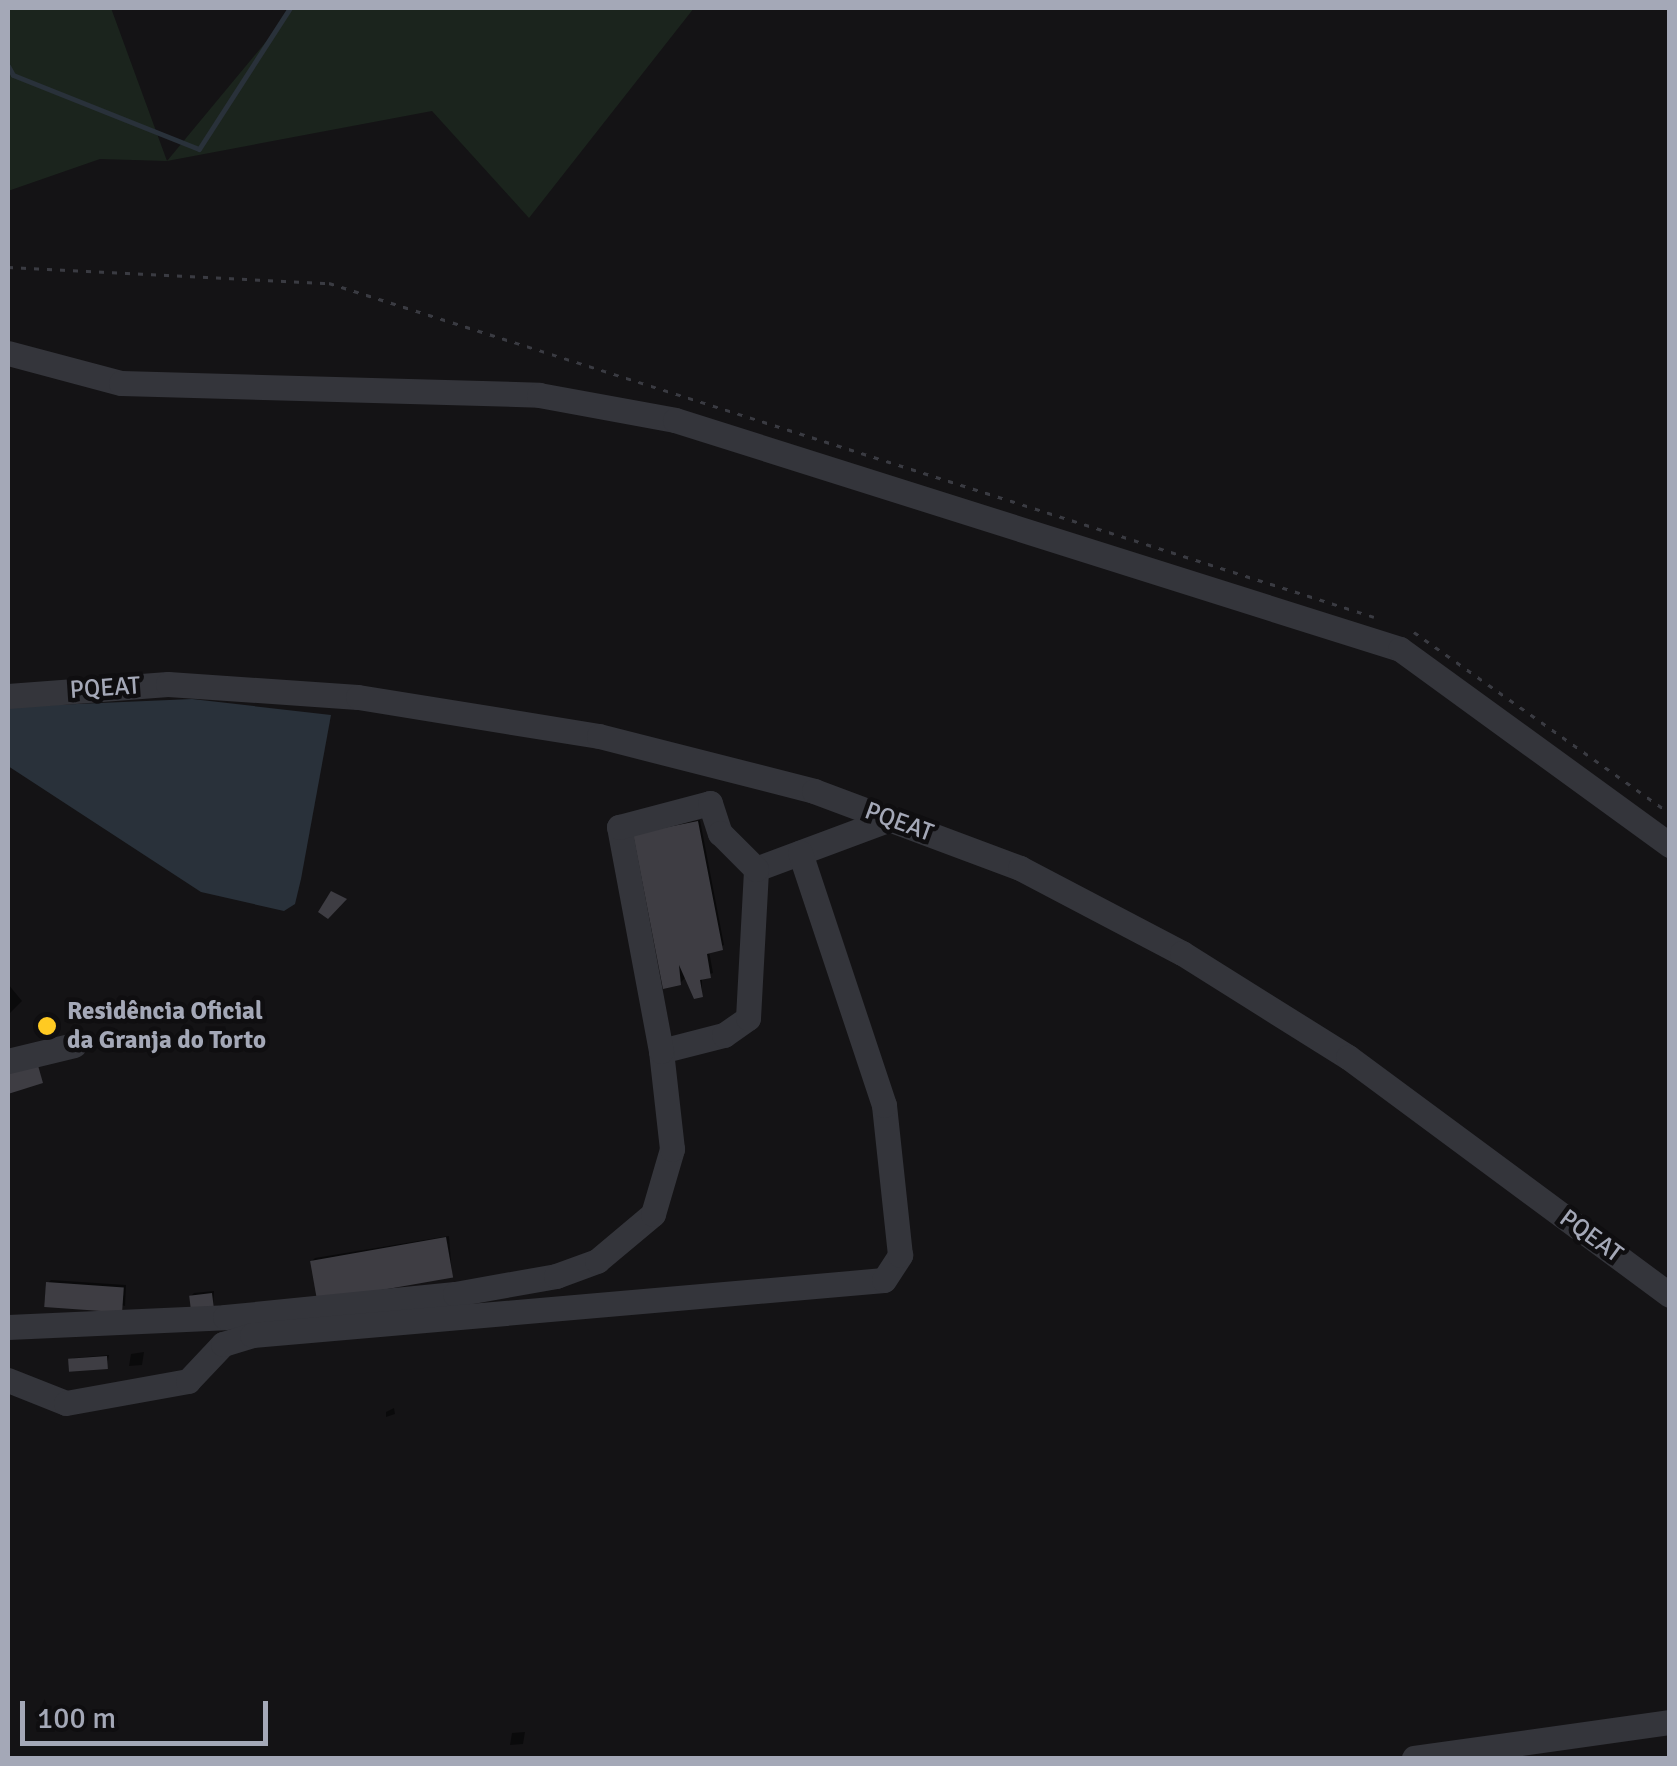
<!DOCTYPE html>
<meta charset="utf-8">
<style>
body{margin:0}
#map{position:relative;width:1677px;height:1766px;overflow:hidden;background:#141315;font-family:Signika,sans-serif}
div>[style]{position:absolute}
.green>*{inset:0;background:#1b241d}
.water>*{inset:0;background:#29313a}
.shadow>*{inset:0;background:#0007}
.stream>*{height:5px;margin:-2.5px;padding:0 2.5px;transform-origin:2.5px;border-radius:2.5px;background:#29313a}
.building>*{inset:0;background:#3e3d43;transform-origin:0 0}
.path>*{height:2.5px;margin-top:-1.25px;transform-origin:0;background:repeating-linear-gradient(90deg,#3a3b42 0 5px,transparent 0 13px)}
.minor>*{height:25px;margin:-12.5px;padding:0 12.5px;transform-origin:12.5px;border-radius:12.5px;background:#34353b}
.dots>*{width:28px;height:28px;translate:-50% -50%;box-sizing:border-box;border:5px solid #0f0e10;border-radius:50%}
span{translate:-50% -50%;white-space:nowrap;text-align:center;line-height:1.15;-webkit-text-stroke:9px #0f0e10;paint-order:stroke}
.street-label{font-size:25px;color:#a4a8b7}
.poi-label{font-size:25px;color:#a4a8b7;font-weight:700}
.left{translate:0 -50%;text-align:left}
.frame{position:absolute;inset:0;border:10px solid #a4a8b7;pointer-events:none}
.scale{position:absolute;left:20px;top:1701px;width:248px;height:45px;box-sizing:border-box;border:5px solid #a4a8b7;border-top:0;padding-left:12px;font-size:30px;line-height:35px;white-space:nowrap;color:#a4a8b7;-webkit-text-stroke:8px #0f0e10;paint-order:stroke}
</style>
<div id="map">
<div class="green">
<i style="clip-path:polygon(8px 8px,111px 8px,167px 161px,294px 8px,694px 8px,529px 218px,432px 111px,167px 161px,100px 159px,8px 191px)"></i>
</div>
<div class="water">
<i style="clip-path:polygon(192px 699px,331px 715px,301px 879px,295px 904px,284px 911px,201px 892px,8px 766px,8px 707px)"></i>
</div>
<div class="shadow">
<i style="clip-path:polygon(700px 820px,724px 945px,709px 951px,713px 973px,702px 977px,702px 994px,686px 977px,680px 983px,639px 832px)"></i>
<i style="clip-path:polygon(8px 984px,22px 1001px,8px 1015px)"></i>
<i style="clip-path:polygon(449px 1236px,452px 1275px,312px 1261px,315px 1258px)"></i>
<i style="clip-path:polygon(51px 1280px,126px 1285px,125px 1306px,48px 1283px)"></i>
<i style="clip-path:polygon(214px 1291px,213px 1307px,191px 1296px,194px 1293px)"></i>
<i style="clip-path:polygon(144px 1352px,142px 1365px,129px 1366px,131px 1354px)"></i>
<i style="clip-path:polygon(109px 1355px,107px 1366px,71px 1361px,74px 1358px)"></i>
<i style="clip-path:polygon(394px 1408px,395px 1414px,386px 1417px,386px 1412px)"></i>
<i style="clip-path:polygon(525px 1732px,523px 1744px,510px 1745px,512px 1733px)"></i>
</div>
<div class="stream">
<i style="left:8px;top:66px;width:10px;rotate:61deg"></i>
<i style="left:13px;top:75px;width:200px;rotate:21.7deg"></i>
<i style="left:199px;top:149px;width:168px;rotate:-57.2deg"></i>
</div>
<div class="building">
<i style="clip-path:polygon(698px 821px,723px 950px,707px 954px,711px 978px,700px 980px,703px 997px,694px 999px,679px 965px,681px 985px,663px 989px,633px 834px)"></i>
<i style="clip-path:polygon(331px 891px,347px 899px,328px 919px,318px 912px)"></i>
<i style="clip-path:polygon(37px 1062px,43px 1083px,8px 1094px,8px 1071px)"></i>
<i style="left:446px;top:1237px;width:41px;height:138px;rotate:80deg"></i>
<i style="left:46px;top:1282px;width:78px;height:25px;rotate:4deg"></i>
<i style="left:212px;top:1293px;width:17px;height:23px;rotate:83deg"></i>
<i style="left:107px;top:1356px;width:13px;height:39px;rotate:86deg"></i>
</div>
<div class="path">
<i style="left:8px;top:267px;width:321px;rotate:2.9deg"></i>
<i style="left:329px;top:283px;width:1097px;rotate:17.72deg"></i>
<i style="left:1414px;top:632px;width:314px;rotate:35.3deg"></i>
</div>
<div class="minor">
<i style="left:8px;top:353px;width:117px;rotate:14.9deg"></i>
<i style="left:121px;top:383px;width:418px;rotate:1.6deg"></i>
<i style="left:539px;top:395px;width:138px;rotate:10.4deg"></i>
<i style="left:675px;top:420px;width:760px;rotate:17.53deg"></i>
<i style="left:1400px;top:649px;width:334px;rotate:36deg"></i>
<i style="left:8px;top:696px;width:160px;rotate:-4.3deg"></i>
<i style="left:168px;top:684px;width:190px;rotate:3.9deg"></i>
<i style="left:358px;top:697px;width:244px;rotate:9.2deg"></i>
<i style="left:599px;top:736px;width:222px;rotate:14.3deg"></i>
<i style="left:814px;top:791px;width:220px;rotate:20.5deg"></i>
<i style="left:1020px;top:868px;width:183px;rotate:27.7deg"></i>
<i style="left:1182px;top:953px;width:196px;rotate:32.1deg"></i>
<i style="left:1348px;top:1057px;width:400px;rotate:36.5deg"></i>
<i style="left:756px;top:869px;width:143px;rotate:-20.5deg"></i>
<i style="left:661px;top:1051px;width:65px;rotate:-14.3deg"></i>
<i style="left:724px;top:1035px;width:29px;rotate:-35deg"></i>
<i style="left:748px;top:1018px;width:149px;rotate:-86.9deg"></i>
<i style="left:8px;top:1061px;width:68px;rotate:-13.6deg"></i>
<i style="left:8px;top:1327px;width:217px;rotate:-2.6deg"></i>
<i style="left:225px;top:1317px;width:231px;rotate:-5.7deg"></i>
<i style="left:455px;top:1294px;width:103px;rotate:-10.1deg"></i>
<i style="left:556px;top:1276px;width:44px;rotate:-20.1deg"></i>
<i style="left:597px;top:1261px;width:73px;rotate:-40deg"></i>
<i style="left:653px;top:1214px;width:68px;rotate:-73.7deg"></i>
<i style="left:672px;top:1149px;width:99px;rotate:-96.4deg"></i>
<i style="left:661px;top:1051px;width:228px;rotate:-100.6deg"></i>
<i style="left:619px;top:827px;width:94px;rotate:-14.8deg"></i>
<i style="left:710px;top:803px;width:32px;rotate:72deg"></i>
<i style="left:720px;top:833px;width:51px;rotate:45deg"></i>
<i style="left:8px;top:1380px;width:62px;rotate:21.6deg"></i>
<i style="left:66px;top:1403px;width:124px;rotate:-10.2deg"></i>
<i style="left:188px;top:1381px;width:51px;rotate:-46.6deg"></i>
<i style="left:223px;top:1344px;width:30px;rotate:-17deg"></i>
<i style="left:252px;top:1335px;width:634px;rotate:-4.97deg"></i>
<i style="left:884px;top:1280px;width:30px;rotate:-57deg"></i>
<i style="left:900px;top:1255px;width:151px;rotate:-96.1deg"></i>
<i style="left:884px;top:1105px;width:266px;rotate:-108.4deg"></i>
<i style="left:1414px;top:1758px;width:259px;rotate:-8deg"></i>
</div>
<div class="dots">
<i style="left:47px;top:1026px;background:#ffca22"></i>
</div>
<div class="street-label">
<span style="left:105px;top:688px;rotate:-4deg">PQEAT</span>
<span style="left:899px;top:822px;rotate:20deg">PQEAT</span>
<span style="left:1591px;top:1236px;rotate:36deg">PQEAT</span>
</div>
<div class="poi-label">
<span class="left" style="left:67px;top:1026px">Residência Oficial<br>da Granja do Torto</span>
</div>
<div class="frame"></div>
<div class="scale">100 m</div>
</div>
